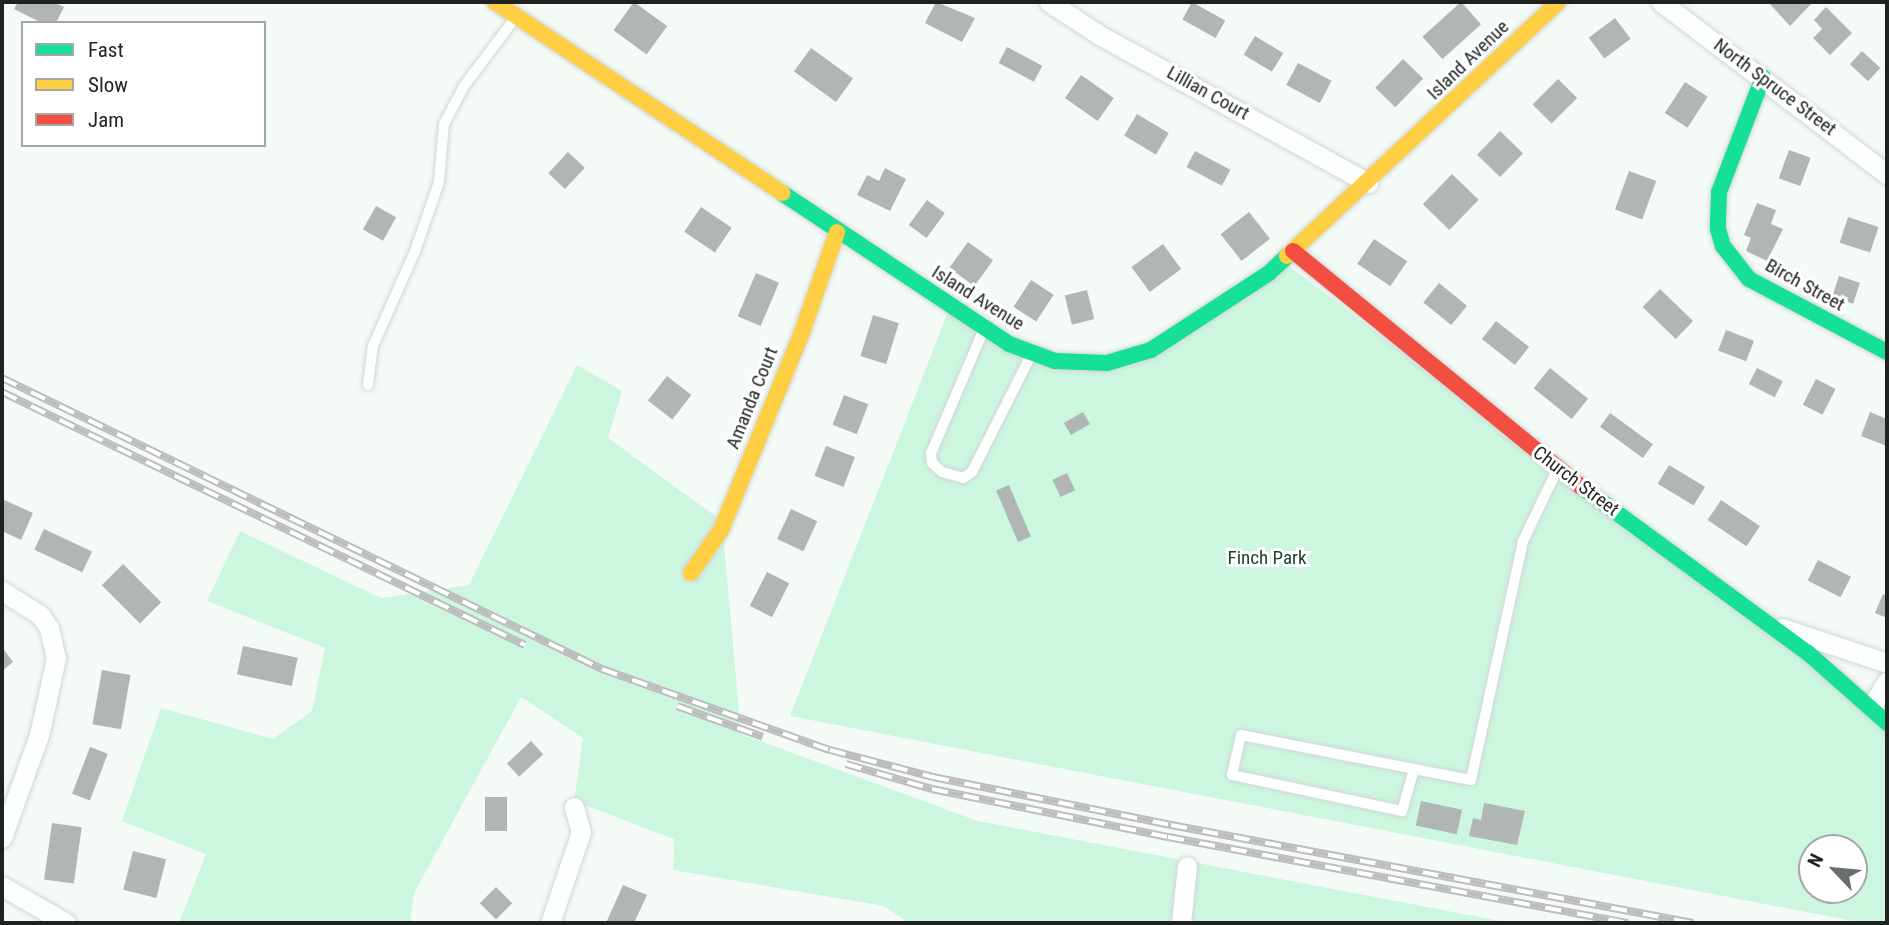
<!DOCTYPE html>
<style>
body{margin:0}
#map{position:relative;width:1889px;height:925px;overflow:hidden;background:#f4fbf7;font-family:"Roboto Condensed",sans-serif}
div>[style]{position:absolute}
.green>*{inset:0;background:#ccf6e0}
.building>*{inset:0;background:#b0b6b3;transform-origin:0 0}
.roads{filter:drop-shadow(0 0 2px #d1d6d4) drop-shadow(0 0 2px #d1d6d4)}
.lane>*{height:10px;margin:-5px;padding:0 5px;transform-origin:5px;border-radius:5px;background:#fdfefe}
.street>*{height:19px;margin:-9.5px;padding:0 9.5px;transform-origin:9.5px;border-radius:9.5px;background:#fdfefe}
.fast>*{height:16px;margin:-8px;padding:0 8px;transform-origin:8px;border-radius:8px;background:#16e098}
.slow>*{height:16px;margin:-8px;padding:0 8px;transform-origin:8px;border-radius:8px;background:#ffcf43}
.jam>*{height:16px;margin:-8px;padding:0 8px;transform-origin:8px;border-radius:8px;background:#f24e42}
.rail>*{height:8px;margin-top:-4px;transform-origin:0;background:repeating-linear-gradient(90deg,#fff 0 16px,#bcbdbc 0 32px);box-sizing:border-box;border-block:2px solid #bcbdbc}
span{translate:-50% -50%;white-space:nowrap;text-align:center;line-height:1.15;-webkit-text-stroke:6px #fff;paint-order:stroke}
.street-label{font-size:19px;color:#1e2220}
.park-label{font-size:19px;color:#1b4230}
.frame{position:absolute;inset:0;border:4px solid #1e2220;pointer-events:none}
.legend{position:absolute;left:21px;top:21px;width:245px;height:126px;box-sizing:border-box;background:#fff;border:2px solid #a5a7a6;margin:0;padding:9px 12px;list-style:none;font-size:21px;color:#1e2220}
.legend li{display:flex;align-items:center;gap:14px;height:35px}
.legend b{width:35px;border:2px solid #a5a7a6}
.north{position:absolute;left:1798px;top:834px;width:70px;height:70px;box-sizing:border-box;background:#fff;border:2px solid #a5a7a6;border-radius:50%;rotate:296deg;font-size:19px;font-weight:700;line-height:28px;text-align:center;color:#1e2220}
.north::after{content:'';display:block;margin:auto;width:24px;height:32px;background:#696e6b;clip-path:polygon(50% 0,100% 100%,50% 72%,0 100%)}
</style>
<div id="map">
<div class="green">
<i style="clip-path:polygon(evenodd,1285px 263px,1887px 720px,1887px 923px,1863px 923px,790px 716px,948px 312px,1014px 349px,1121px 357px,1285px 263px,1812px 848px,1854px 848px,1854px 890px,1812px 890px,1812px 848px)"></i>
<i style="clip-path:polygon(577px 365px,622px 391px,608px 438px,722px 521px,741px 734px,978px 821px,1511px 923px,909px 923px,884px 906px,673px 870px,674px 839px,574px 801px,583px 738px,521px 697px,414px 893px,410px 923px,179px 923px,206px 854px,122px 821px,161px 708px,273px 739px,312px 711px,325px 648px,207px 601px,240px 531px,381px 598px,469px 585px)"></i>
</div>
<div class="building">
<i style="clip-path:polygon(18px 2px,53px 2px,64px 7px,56px 23px,42px 23px,14px 9px)"></i>
<i style="left:634px;top:2px;width:41px;height:35px;rotate:36deg"></i>
<i style="clip-path:polygon(936px 2px,975px 18px,962px 42px,925px 23px)"></i>
<i style="left:1192px;top:2px;width:38px;height:20px;rotate:29deg"></i>
<i style="left:1461px;top:2px;width:30px;height:52px;rotate:48deg"></i>
<i style="clip-path:polygon(1768px 2px,1813px 2px,1790px 26px)"></i>
<i style="clip-path:polygon(1826px 7px,1852px 33px,1830px 55px,1813px 38px,1822px 29px,1814px 20px)"></i>
<i style="left:1615px;top:18px;width:26px;height:33px;rotate:53deg"></i>
<i style="left:1255px;top:36px;width:33px;height:22px;rotate:31deg"></i>
<i style="left:1007px;top:47px;width:40px;height:18px;rotate:28deg"></i>
<i style="left:811px;top:48px;width:52px;height:29px;rotate:36deg"></i>
<i style="left:1862px;top:51px;width:25px;height:18px;rotate:43deg"></i>
<i style="left:1403px;top:59px;width:28px;height:40px;rotate:44deg"></i>
<i style="left:1298px;top:63px;width:38px;height:25px;rotate:28deg"></i>
<i style="left:1081px;top:75px;width:40px;height:28px;rotate:35deg"></i>
<i style="left:1558px;top:79px;width:27px;height:36px;rotate:45deg"></i>
<i style="left:1685px;top:82px;width:27px;height:37px;rotate:33deg"></i>
<i style="left:1137px;top:114px;width:37px;height:25px;rotate:31deg"></i>
<i style="left:1500px;top:131px;width:32px;height:33px;rotate:44deg"></i>
<i style="left:1789px;top:150px;width:23px;height:30px;rotate:20deg"></i>
<i style="left:1195px;top:151px;width:40px;height:18px;rotate:28deg"></i>
<i style="left:568px;top:152px;width:23px;height:29px;rotate:43deg"></i>
<i style="clip-path:polygon(885px 168px,906px 179px,890px 211px,857px 195px,867px 175px,879px 181px)"></i>
<i style="left:1629px;top:171px;width:29px;height:41px;rotate:20deg"></i>
<i style="left:1452px;top:174px;width:37px;height:42px;rotate:44deg"></i>
<i style="left:927px;top:200px;width:22px;height:31px;rotate:36deg"></i>
<i style="clip-path:polygon(1757px 203px,1776px 210px,1771px 224px,1783px 229px,1767px 261px,1746px 251px,1751px 238px,1744px 235px)"></i>
<i style="left:376px;top:206px;width:23px;height:27px;rotate:29deg"></i>
<i style="left:701px;top:207px;width:37px;height:30px;rotate:34deg"></i>
<i style="left:1249px;top:212px;width:34px;height:36px;rotate:52deg"></i>
<i style="left:1848px;top:217px;width:32px;height:27px;rotate:18deg"></i>
<i style="left:1374px;top:239px;width:40px;height:30px;rotate:34deg"></i>
<i style="left:968px;top:242px;width:31px;height:32px;rotate:36deg"></i>
<i style="left:1163px;top:244px;width:31px;height:39px;rotate:54deg"></i>
<i style="left:756px;top:273px;width:25px;height:47px;rotate:23deg"></i>
<i style="left:1839px;top:276px;width:22px;height:22px;rotate:18deg"></i>
<i style="left:1031px;top:280px;width:27px;height:32px;rotate:33deg"></i>
<i style="left:1439px;top:283px;width:36px;height:25px;rotate:39deg"></i>
<i style="left:1660px;top:289px;width:46px;height:25px;rotate:44deg"></i>
<i style="left:1087px;top:290px;width:30px;height:23px;rotate:76deg"></i>
<i style="left:873px;top:315px;width:27px;height:43px;rotate:17deg"></i>
<i style="left:1496px;top:321px;width:42px;height:23px;rotate:38deg"></i>
<i style="left:1726px;top:330px;width:30px;height:22px;rotate:21deg"></i>
<i style="left:1550px;top:368px;width:49px;height:26px;rotate:39deg"></i>
<i style="left:1757px;top:368px;width:29px;height:18px;rotate:27deg"></i>
<i style="left:667px;top:376px;width:31px;height:31px;rotate:38deg"></i>
<i style="left:1816px;top:379px;width:22px;height:29px;rotate:27deg"></i>
<i style="left:844px;top:395px;width:26px;height:32px;rotate:21deg"></i>
<i style="left:1083px;top:412px;width:14px;height:22px;rotate:60deg"></i>
<i style="clip-path:polygon(1870px 412px,1887px 419px,1887px 446px,1861px 436px)"></i>
<i style="left:1610px;top:413px;width:53px;height:17px;rotate:36deg"></i>
<i style="left:826px;top:446px;width:31px;height:32px;rotate:21deg"></i>
<i style="left:1669px;top:465px;width:42px;height:22px;rotate:31deg"></i>
<i style="left:1067px;top:473px;width:19px;height:16px;rotate:65deg"></i>
<i style="left:1009px;top:485px;width:56px;height:14px;rotate:67deg"></i>
<i style="clip-path:polygon(2px 499px,33px 513px,21px 540px,2px 531px)"></i>
<i style="left:1721px;top:500px;width:47px;height:24px;rotate:34deg"></i>
<i style="left:791px;top:509px;width:29px;height:33px;rotate:25deg"></i>
<i style="left:44px;top:529px;width:53px;height:23px;rotate:25deg"></i>
<i style="left:1818px;top:560px;width:37px;height:23px;rotate:27deg"></i>
<i style="left:123px;top:564px;width:54px;height:30px;rotate:45deg"></i>
<i style="left:767px;top:572px;width:25px;height:38px;rotate:27deg"></i>
<i style="clip-path:polygon(1883px 594px,1887px 596px,1887px 618px,1875px 613px)"></i>
<i style="left:243px;top:646px;width:56px;height:29px;rotate:12deg"></i>
<i style="clip-path:polygon(2px 647px,13px 662px,2px 671px)"></i>
<i style="left:102px;top:670px;width:29px;height:55px;rotate:10deg"></i>
<i style="left:531px;top:741px;width:18px;height:33px;rotate:47deg"></i>
<i style="left:90px;top:747px;width:19px;height:50px;rotate:21deg"></i>
<i style="left:485px;top:797px;width:22px;height:34px"></i>
<i style="left:1421px;top:801px;width:42px;height:25px;rotate:12deg"></i>
<i style="clip-path:polygon(1484px 803px,1525px 811px,1517px 845px,1469px 836px,1473px 818px,1481px 820px)"></i>
<i style="left:52px;top:823px;width:30px;height:57px;rotate:8deg"></i>
<i style="left:133px;top:851px;width:34px;height:40px;rotate:14deg"></i>
<i style="clip-path:polygon(623px 885px,647px 895px,634px 923px,606px 923px)"></i>
<i style="left:496px;top:887px;width:23px;height:23px;rotate:45deg"></i>
</div>
<div class="roads">
<div class="lane">
<i style="left:984px;top:329px;width:135px;rotate:113.1deg"></i>
<i style="left:931px;top:453px;width:10px;rotate:84deg"></i>
<i style="left:932px;top:463px;width:13px;rotate:42deg"></i>
<i style="left:942px;top:472px;width:22px;rotate:16deg"></i>
<i style="left:963px;top:478px;width:11px;rotate:-34deg"></i>
<i style="left:972px;top:472px;width:131px;rotate:-63.2deg"></i>
<i style="left:368px;top:385px;width:39px;rotate:-83deg"></i>
<i style="left:373px;top:346px;width:104px;rotate:-66.1deg"></i>
<i style="left:415px;top:251px;width:73px;rotate:-70.8deg"></i>
<i style="left:439px;top:182px;width:58px;rotate:-85.1deg"></i>
<i style="left:444px;top:124px;width:43px;rotate:-62.2deg"></i>
<i style="left:464px;top:86px;width:86px;rotate:-53deg"></i>
<i style="left:1414px;top:769px;width:44px;rotate:105.9deg"></i>
<i style="left:1402px;top:811px;width:174px;rotate:-168deg"></i>
<i style="left:1232px;top:775px;width:41px;rotate:-77.3deg"></i>
<i style="left:1241px;top:735px;width:176px;rotate:11.1deg"></i>
<i style="left:1414px;top:769px;width:58px;rotate:10.9deg"></i>
<i style="left:1471px;top:780px;width:245px;rotate:-77.7deg"></i>
<i style="left:1523px;top:541px;width:79px;rotate:-64.4deg"></i>
</div>
<div class="street">
<i style="left:1049px;top:2px;width:62px;rotate:33.2deg"></i>
<i style="left:1101px;top:36px;width:305px;rotate:28.8deg"></i>
<i style="left:1661px;top:2px;width:284px;rotate:37.3deg"></i>
<i style="left:2px;top:591px;width:45px;rotate:32.3deg"></i>
<i style="left:40px;top:615px;width:16px;rotate:55deg"></i>
<i style="left:49px;top:628px;width:31px;rotate:77deg"></i>
<i style="left:56px;top:658px;width:79px;rotate:102.4deg"></i>
<i style="left:39px;top:735px;width:109px;rotate:109.8deg"></i>
<i style="left:1782px;top:628px;width:111px;rotate:18.4deg"></i>
<i style="left:1872px;top:706px;width:29px;rotate:-59deg"></i>
<i style="left:2px;top:886px;width:74px;rotate:30deg"></i>
<i style="left:550px;top:923px;width:96px;rotate:-71.2deg"></i>
<i style="left:581px;top:832px;width:26px;rotate:-106deg"></i>
<i style="left:1181px;top:923px;width:57px;rotate:-84deg"></i>
</div>
<div class="fast">
<i style="left:1763px;top:77px;width:123px;rotate:110.9deg"></i>
<i style="left:1719px;top:192px;width:37px;rotate:92deg"></i>
<i style="left:1718px;top:229px;width:18px;rotate:74deg"></i>
<i style="left:1723px;top:246px;width:42px;rotate:51.8deg"></i>
<i style="left:1749px;top:279px;width:156px;rotate:27.9deg"></i>
<i style="left:782px;top:193px;width:273px;rotate:33.6deg"></i>
<i style="left:1009px;top:344px;width:49px;rotate:20.3deg"></i>
<i style="left:1055px;top:361px;width:52px;rotate:2.2deg"></i>
<i style="left:1107px;top:363px;width:46px;rotate:-16.5deg"></i>
<i style="left:1151px;top:350px;width:141px;rotate:-33.1deg"></i>
<i style="left:1269px;top:273px;width:25px;rotate:-43deg"></i>
<i style="left:1583px;top:488px;width:279px;rotate:36.3deg"></i>
<i style="left:1808px;top:653px;width:106px;rotate:41.5deg"></i>
</div>
<div class="slow">
<i style="left:495px;top:2px;width:345px;rotate:33.6deg"></i>
<i style="left:1287px;top:256px;width:371px;rotate:-43.1deg"></i>
<i style="left:691px;top:573px;width:52px;rotate:-55.1deg"></i>
<i style="left:721px;top:530px;width:211px;rotate:-67.7deg"></i>
<i style="left:801px;top:335px;width:109px;rotate:-70.7deg"></i>
</div>
<div class="jam">
<i style="left:1293px;top:251px;width:375px;rotate:39.3deg"></i>
</div>
</div>
<div class="rail">
<i style="left:2px;top:378px;width:667px;rotate:25.87deg"></i>
<i style="left:602px;top:669px;width:242px;rotate:19.6deg"></i>
<i style="left:830px;top:750px;width:106px;rotate:14.7deg"></i>
<i style="left:933px;top:777px;width:243px;rotate:11.4deg"></i>
<i style="left:1171px;top:825px;width:531px;rotate:10.63deg"></i>
<i style="left:2px;top:392px;width:581px;rotate:25.82deg"></i>
<i style="left:677px;top:706px;width:91px;rotate:19.8deg"></i>
<i style="left:846px;top:764px;width:90px;rotate:16.2deg"></i>
<i style="left:932px;top:789px;width:241px;rotate:11.5deg"></i>
<i style="left:1168px;top:837px;width:468px;rotate:10.6deg"></i>
</div>
<div class="street-label">
<span style="left:1468px;top:60px;rotate:-44deg">Island Avenue</span>
<span style="left:1775px;top:87px;rotate:37deg">North Spruce Street</span>
<span style="left:1208px;top:93px;rotate:29deg">Lillian Court</span>
<span style="left:1805px;top:285px;rotate:29deg">Birch Street</span>
<span style="left:978px;top:298px;rotate:32deg">Island Avenue</span>
<span style="left:752px;top:398px;rotate:-68deg">Amanda Court</span>
<span style="left:1576px;top:481px;rotate:37deg">Church Street</span>
</div>
<div class="park-label">
<span style="left:1267px;top:558px">Finch Park</span>
</div>
<div class="frame"></div>
<ul class="legend">
<li><b style="height:9px;background:#16e098"></b>Fast</li>
<li><b style="height:9px;background:#ffcf43"></b>Slow</li>
<li><b style="height:9px;background:#f24e42"></b>Jam</li>
</ul>
<div class="north">N</div>
</div>
